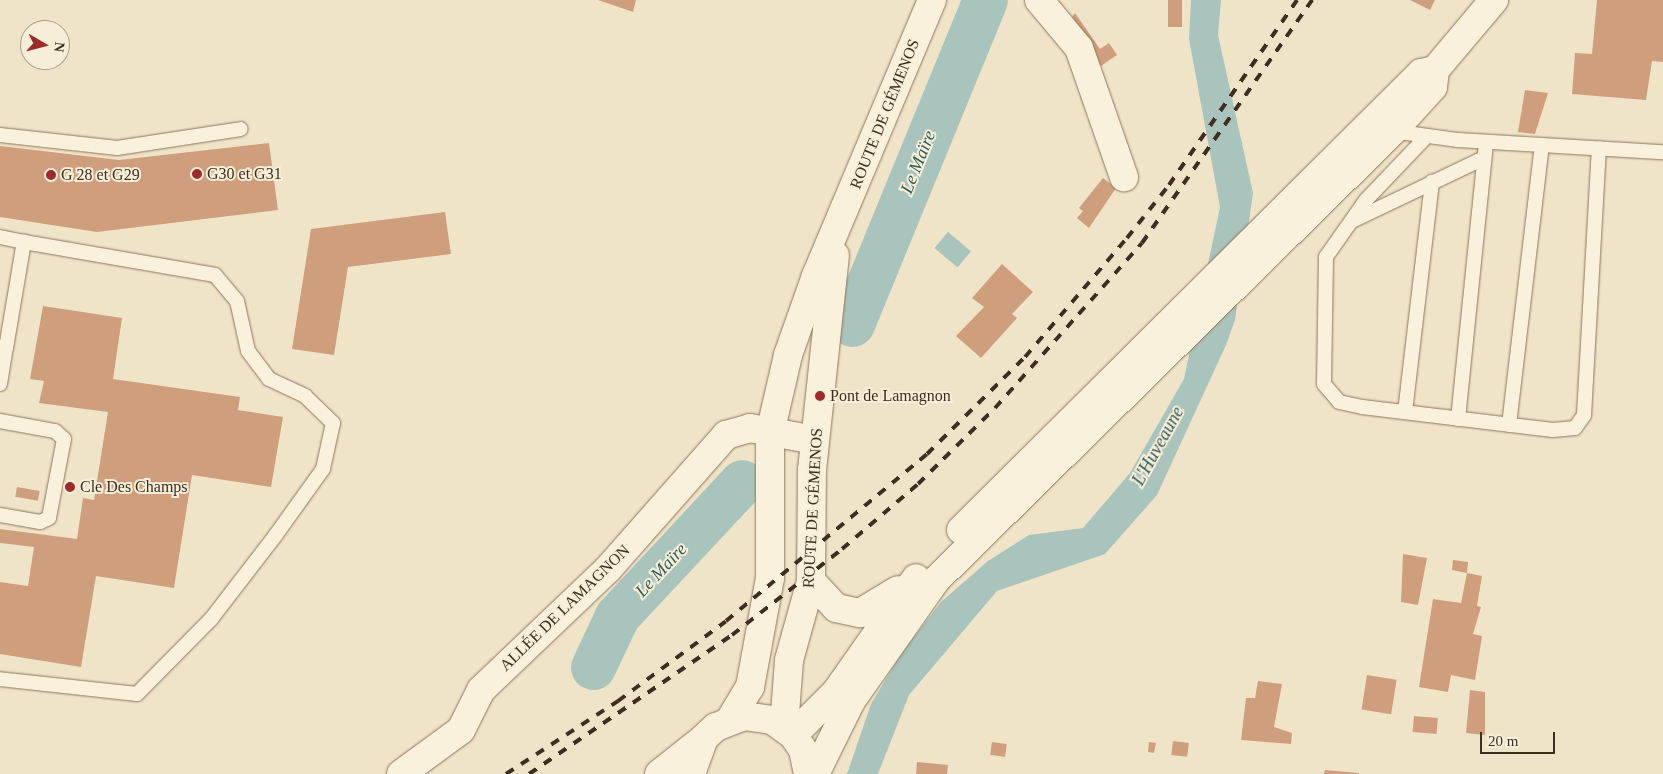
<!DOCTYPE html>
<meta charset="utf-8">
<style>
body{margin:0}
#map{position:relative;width:1663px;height:774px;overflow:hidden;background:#f0e4c8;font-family:"Times New Roman",serif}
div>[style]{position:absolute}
.water>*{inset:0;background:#a9c4bc;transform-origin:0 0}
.river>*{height:45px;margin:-22.5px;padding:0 22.5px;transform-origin:22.5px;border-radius:22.5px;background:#a9c4bc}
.building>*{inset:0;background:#cf9f7d;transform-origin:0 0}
.roads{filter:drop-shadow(0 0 1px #8d765c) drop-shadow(0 0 1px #8d765c)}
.lane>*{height:14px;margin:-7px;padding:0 7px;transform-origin:7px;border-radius:7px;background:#faf1dc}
.street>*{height:28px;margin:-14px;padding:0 14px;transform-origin:14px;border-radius:14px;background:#faf1dc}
.secondary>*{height:28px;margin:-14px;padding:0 14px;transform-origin:14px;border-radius:14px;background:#faf1dc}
.rail>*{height:4px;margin-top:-2px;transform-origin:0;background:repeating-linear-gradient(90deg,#3d2e20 0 9px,transparent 0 18px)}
.dots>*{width:14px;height:14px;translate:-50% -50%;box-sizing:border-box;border:2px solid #f7eed8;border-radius:50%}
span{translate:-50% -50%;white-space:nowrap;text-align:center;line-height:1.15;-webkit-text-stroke:4px #f7eed8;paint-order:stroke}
.street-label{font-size:16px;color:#3d2e20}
.poi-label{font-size:16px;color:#3d2e20}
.left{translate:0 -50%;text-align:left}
.water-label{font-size:18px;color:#2f5d5a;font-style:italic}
.north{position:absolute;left:20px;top:20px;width:50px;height:50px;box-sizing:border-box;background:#f7eed8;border:1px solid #ada18e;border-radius:50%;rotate:98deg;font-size:14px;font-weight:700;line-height:20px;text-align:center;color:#3d2e20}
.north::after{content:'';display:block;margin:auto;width:18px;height:22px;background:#9e2a2b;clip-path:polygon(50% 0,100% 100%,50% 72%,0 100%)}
.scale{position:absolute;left:1480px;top:732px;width:75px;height:22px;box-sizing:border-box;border:2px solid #3d2e20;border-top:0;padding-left:6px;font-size:15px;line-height:18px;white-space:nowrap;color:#3d2e20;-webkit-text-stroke:4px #f7eed8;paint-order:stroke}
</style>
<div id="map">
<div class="water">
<i style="clip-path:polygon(1191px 0,1221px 0,1218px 35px,1253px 193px,1235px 320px,1226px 345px,1157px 495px,1105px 554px,997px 591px,909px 695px,878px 774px,847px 774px,871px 704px,901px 654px,941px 602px,988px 561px,1029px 535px,1083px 528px,1130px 473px,1184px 379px,1220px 207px,1189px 39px)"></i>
<i style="left:948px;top:232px;width:30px;height:21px;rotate:40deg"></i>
</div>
<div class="river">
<i style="left:852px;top:324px;width:350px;rotate:-67.7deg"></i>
<i style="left:593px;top:667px;width:56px;rotate:-64.8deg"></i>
<i style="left:617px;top:616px;width:183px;rotate:-47deg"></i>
</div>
<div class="building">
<i style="clip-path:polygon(598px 0,636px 0,633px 12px)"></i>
<i style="left:1168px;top:0;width:14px;height:27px"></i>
<i style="clip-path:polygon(1410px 0,1435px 0,1430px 10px)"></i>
<i style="clip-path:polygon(1597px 0,1663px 0,1663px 62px,1652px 61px,1646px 100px,1572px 94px,1575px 53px,1592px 54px)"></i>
<i style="clip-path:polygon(1075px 13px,1100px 49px,1109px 43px,1117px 55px,1101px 66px,1069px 21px)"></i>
<i style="clip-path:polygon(1525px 90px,1548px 93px,1535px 134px,1518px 132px)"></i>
<i style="clip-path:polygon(269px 143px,278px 210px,97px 232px,0 217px,0 146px,119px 160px)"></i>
<i style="clip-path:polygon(1103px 178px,1116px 188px,1089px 228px,1077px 218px,1083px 211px,1079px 208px)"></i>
<i style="clip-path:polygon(445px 212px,451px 254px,348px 267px,334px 355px,292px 349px,311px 229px)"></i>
<i style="clip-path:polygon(1002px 264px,1033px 292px,1012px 314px,1017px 318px,981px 358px,956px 336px,984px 307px,972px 298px)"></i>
<i style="clip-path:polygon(43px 306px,122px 318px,113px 379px,240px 397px,238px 410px,283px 417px,271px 487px,192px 475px,174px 588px,96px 576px,81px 667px,0 654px,0 582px,28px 586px,34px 547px,0 543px,0 529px,77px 539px,83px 498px,94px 500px,108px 412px,39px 403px,44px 381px,30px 379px)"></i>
<i style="left:17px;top:487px;width:23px;height:10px;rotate:10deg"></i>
<i style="clip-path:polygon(1403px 554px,1427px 558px,1418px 605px,1401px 602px)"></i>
<i style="clip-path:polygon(1453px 560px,1468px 562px,1467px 573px,1452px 570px)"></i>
<i style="clip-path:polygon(1467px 573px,1482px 576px,1477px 606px,1481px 607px,1473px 634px,1482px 636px,1475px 680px,1451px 675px,1448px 692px,1419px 687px,1433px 599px,1461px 603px)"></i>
<i style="left:1367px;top:675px;width:30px;height:35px;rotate:9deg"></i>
<i style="clip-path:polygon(1258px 681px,1282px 684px,1274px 727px,1292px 733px,1291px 744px,1241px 740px,1246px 698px,1255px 698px)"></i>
<i style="clip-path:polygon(1470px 690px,1485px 692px,1485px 735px,1466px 733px)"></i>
<i style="left:1414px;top:716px;width:24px;height:16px;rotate:5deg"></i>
<i style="left:1173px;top:741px;width:16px;height:14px;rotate:7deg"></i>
<i style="left:992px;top:742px;width:15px;height:13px;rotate:8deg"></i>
<i style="clip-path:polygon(1149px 742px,1156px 743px,1154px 753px,1148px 752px)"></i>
<i style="clip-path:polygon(917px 762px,948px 765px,947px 774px,916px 774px)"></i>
<i style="clip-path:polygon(1325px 770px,1359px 773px,1359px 774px,1324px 774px)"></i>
</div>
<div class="roads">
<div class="lane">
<i style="left:1392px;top:131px;width:67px;rotate:7.8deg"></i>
<i style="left:1458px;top:140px;width:205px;rotate:3.4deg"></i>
<i style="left:0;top:135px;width:118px;rotate:6.3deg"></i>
<i style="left:117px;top:148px;width:125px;rotate:-8.7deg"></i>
<i style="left:1426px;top:137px;width:87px;rotate:133.6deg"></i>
<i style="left:1366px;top:200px;width:70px;rotate:125.1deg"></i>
<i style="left:1326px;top:257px;width:127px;rotate:90.9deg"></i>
<i style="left:1324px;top:384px;width:23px;rotate:50deg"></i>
<i style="left:1339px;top:402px;width:24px;rotate:12deg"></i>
<i style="left:1362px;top:407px;width:192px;rotate:6.9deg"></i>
<i style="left:1553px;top:430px;width:22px;rotate:-5deg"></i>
<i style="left:1575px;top:428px;width:16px;rotate:-55deg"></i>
<i style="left:1584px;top:415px;width:267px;rotate:-86.8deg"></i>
<i style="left:1352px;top:221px;width:146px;rotate:-25.5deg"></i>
<i style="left:0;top:237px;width:25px;rotate:12deg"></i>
<i style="left:0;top:347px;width:6px;rotate:9deg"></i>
<i style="left:6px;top:348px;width:108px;rotate:-80.4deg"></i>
<i style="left:24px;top:242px;width:194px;rotate:9.8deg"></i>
<i style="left:215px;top:275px;width:34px;rotate:50deg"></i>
<i style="left:237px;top:301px;width:51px;rotate:77.6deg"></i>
<i style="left:248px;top:351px;width:35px;rotate:53deg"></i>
<i style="left:269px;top:379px;width:40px;rotate:25deg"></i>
<i style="left:305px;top:396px;width:39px;rotate:44deg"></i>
<i style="left:333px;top:423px;width:47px;rotate:102.3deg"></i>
<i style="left:323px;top:469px;width:82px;rotate:125.6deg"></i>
<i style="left:275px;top:536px;width:105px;rotate:127.6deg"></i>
<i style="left:211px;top:619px;width:105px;rotate:134.6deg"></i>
<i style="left:137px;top:694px;width:138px;rotate:-173.8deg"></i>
<i style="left:0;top:384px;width:36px;rotate:-81deg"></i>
<i style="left:1405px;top:412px;width:232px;rotate:-83.3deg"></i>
<i style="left:1458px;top:419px;width:278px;rotate:-84.2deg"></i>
<i style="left:0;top:421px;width:56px;rotate:10.3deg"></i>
<i style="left:55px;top:431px;width:12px;rotate:42deg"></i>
<i style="left:64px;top:439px;width:80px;rotate:100.8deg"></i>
<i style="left:49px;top:518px;width:10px;rotate:156deg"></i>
<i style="left:40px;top:522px;width:41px;rotate:-170.1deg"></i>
<i style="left:1509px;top:425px;width:282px;rotate:-83.3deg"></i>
</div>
<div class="street">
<i style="left:1039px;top:0;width:62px;rotate:50.2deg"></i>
<i style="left:1079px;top:48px;width:137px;rotate:70.8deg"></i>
<i style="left:401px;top:774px;width:74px;rotate:-36.3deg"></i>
<i style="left:461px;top:730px;width:45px;rotate:-63.4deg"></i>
<i style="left:481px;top:690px;width:175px;rotate:-43.6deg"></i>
<i style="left:608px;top:569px;width:179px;rotate:-48.6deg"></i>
<i style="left:726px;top:435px;width:25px;rotate:-16deg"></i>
<i style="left:750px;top:428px;width:66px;rotate:10.5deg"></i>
</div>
<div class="secondary">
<i style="left:961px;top:530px;width:648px;rotate:-44.81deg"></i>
<i style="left:1421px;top:73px;width:14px;rotate:-12deg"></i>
<i style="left:811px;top:581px;width:37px;rotate:47deg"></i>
<i style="left:836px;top:608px;width:25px;rotate:12deg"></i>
<i style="left:860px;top:613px;width:44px;rotate:-31.2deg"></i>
<i style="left:730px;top:720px;width:39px;rotate:-59deg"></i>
<i style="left:750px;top:687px;width:111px;rotate:-79.6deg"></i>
<i style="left:770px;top:578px;width:145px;rotate:-90deg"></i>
<i style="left:770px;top:433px;width:80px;rotate:-77deg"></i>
<i style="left:788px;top:355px;width:84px;rotate:-70.5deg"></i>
<i style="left:816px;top:276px;width:299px;rotate:-67.2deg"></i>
<i style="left:784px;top:727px;width:67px;rotate:-85.7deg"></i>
<i style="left:789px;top:660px;width:82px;rotate:-74.4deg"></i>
<i style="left:811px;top:581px;width:111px;rotate:-89.5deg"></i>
<i style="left:812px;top:470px;width:216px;rotate:-83.9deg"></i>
<i style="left:793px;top:735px;width:61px;rotate:-45deg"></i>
<i style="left:836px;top:692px;width:139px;rotate:-54.9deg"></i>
<i style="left:659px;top:774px;width:56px;rotate:-38.5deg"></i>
<i style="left:691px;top:774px;width:38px;rotate:-70deg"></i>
<i style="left:704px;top:738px;width:16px;rotate:-43deg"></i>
<i style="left:716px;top:727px;width:30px;rotate:-21deg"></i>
<i style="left:744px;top:716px;width:28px;rotate:8deg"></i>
<i style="left:772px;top:720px;width:26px;rotate:36deg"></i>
<i style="left:793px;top:735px;width:18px;rotate:56deg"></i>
<i style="left:803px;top:750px;width:25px;rotate:78deg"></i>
<i style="left:815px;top:774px;width:81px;rotate:-63.7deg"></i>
<i style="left:851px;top:701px;width:148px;rotate:-54.9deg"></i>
<i style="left:936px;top:580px;width:641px;rotate:-44.49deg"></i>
<i style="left:1393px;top:131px;width:59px;rotate:-47.7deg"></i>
<i style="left:1433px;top:87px;width:17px;rotate:-83deg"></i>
<i style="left:1435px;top:70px;width:92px;rotate:-49.9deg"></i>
</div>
</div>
<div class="rail">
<i style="left:506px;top:774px;width:134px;rotate:-33.1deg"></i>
<i style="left:618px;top:701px;width:134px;rotate:-36.5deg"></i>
<i style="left:726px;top:621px;width:261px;rotate:-39.7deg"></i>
<i style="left:927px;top:454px;width:138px;rotate:-44.7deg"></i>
<i style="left:1025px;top:357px;width:157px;rotate:-49.4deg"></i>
<i style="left:1127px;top:238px;width:68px;rotate:-51.6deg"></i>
<i style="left:1169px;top:185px;width:225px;rotate:-55.3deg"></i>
<i style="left:529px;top:774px;width:246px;rotate:-34.4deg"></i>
<i style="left:732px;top:635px;width:140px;rotate:-38deg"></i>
<i style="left:842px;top:549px;width:100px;rotate:-40.5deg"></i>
<i style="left:918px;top:484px;width:108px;rotate:-44.6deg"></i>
<i style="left:995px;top:408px;width:221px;rotate:-48.3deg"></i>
<i style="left:1142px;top:243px;width:297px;rotate:-55deg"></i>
</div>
<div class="dots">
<i style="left:197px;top:174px;background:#9e2a2b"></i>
<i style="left:51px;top:175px;background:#9e2a2b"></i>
<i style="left:820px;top:396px;background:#9e2a2b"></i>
<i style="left:70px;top:487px;background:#9e2a2b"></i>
</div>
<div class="street-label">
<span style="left:885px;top:114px;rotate:-68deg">ROUTE DE GÉMENOS</span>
<span style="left:813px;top:508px;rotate:-87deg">ROUTE DE GÉMENOS</span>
<span style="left:565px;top:608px;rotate:-44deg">ALLÉE DE LAMAGNON</span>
</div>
<div class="poi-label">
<span class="left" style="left:207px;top:174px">G30 et G31</span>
<span class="left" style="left:61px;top:175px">G 28 et G29</span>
<span class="left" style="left:830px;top:396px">Pont de Lamagnon</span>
<span class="left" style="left:80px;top:487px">Cle Des Champs</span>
</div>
<div class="water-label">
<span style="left:918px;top:162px;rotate:-68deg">Le Maïre</span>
<span style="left:1158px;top:446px;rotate:-61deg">L'Huveaune</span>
<span style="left:661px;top:570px;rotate:-47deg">Le Maïre</span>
</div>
<div class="north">N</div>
<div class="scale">20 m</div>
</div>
